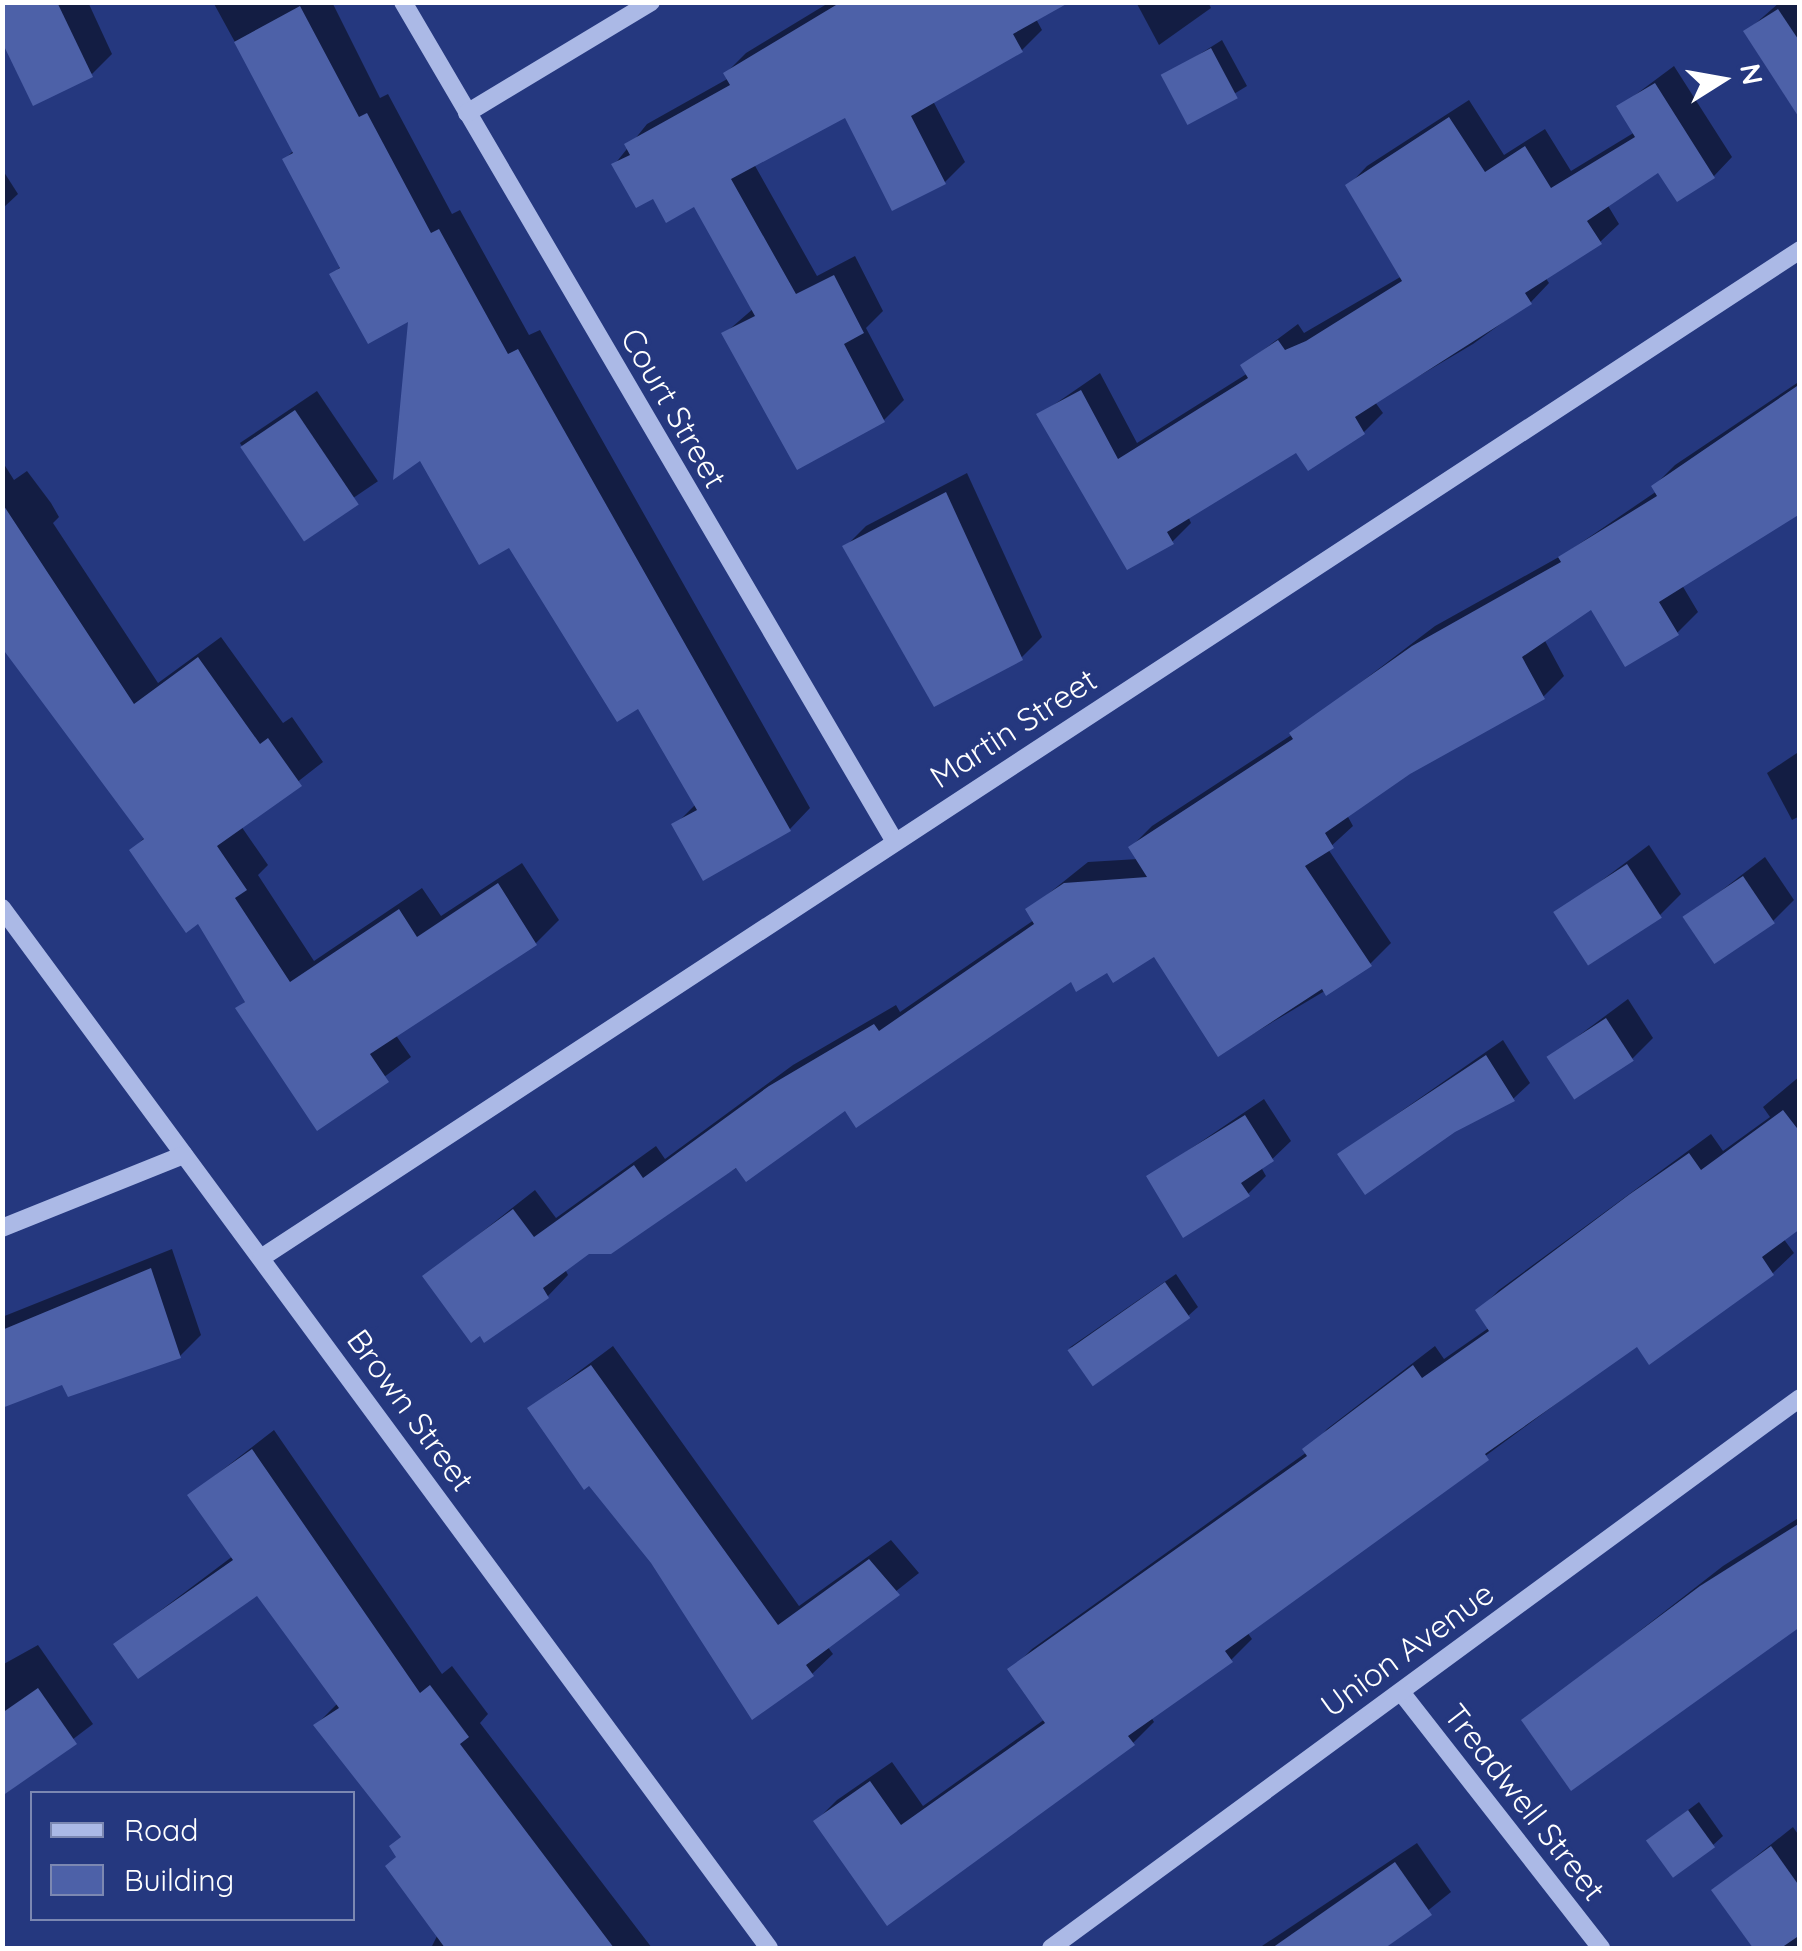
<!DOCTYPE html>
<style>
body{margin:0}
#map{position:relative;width:1802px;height:1951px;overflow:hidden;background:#25387f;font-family:Quicksand,sans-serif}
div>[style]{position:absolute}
.shadow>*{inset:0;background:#0007;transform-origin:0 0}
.building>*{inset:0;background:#4d61a8;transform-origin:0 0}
.minor>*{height:18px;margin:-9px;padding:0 9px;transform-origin:9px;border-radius:9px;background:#abb9e6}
span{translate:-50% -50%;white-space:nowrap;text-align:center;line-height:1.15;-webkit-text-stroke:8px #25387f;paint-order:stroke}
.street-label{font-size:32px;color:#fff}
.frame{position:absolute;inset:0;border:5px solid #fff;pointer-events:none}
.legend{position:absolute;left:30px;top:1791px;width:325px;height:130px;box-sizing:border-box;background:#25387f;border:2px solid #7c88b2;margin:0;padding:12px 18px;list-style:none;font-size:30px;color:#fff}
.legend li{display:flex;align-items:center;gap:20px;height:50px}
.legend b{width:50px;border:2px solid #7c88b2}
.north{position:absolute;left:1672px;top:30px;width:100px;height:100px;-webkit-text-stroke:8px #25387f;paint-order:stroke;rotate:79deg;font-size:28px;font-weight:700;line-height:40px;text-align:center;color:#fff}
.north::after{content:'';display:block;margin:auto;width:35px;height:45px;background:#fff;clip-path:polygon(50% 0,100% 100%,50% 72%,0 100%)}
</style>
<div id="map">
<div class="shadow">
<i style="clip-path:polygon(2px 2px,88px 2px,112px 54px,92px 74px)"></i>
<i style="clip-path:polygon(213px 2px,332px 2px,380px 98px,388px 94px,452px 214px,460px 210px,529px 335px,540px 330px,810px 808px,790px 829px,675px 825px,696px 804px,411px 318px,332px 275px,341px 266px,285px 159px,294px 150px)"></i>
<i style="clip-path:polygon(830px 2px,1065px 2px,1036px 19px,1042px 30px,1022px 50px,933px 101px,965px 162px,945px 182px,893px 208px,846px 115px,754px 164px,817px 276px,855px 256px,883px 311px,866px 328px,904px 400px,884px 420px,724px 334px,754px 308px,695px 204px,654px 195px,614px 165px,647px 124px,729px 78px,726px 73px,746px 53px)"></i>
<i style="clip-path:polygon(1136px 2px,1208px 2px,1211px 8px,1159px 45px)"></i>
<i style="clip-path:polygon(1780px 2px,1800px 2px,1800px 90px,1747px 31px)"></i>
<i style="clip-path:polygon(1222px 40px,1247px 86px,1188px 122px,1167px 75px)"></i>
<i style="clip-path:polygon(1674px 66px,1732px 157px,1714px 176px,1659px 169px,1607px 204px,1619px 224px,1600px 242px,1545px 277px,1549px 283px,1531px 302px,1473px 344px,1375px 402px,1383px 413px,1364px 432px,1297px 449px,1188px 516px,1191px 523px,1172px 542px,1039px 415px,1100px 373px,1137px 443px,1248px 373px,1243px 365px,1298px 324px,1304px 333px,1402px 276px,1349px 185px,1367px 166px,1469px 100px,1504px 155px,1545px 129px,1571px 171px,1635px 132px,1619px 107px)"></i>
<i style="clip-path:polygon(2px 169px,18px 194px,2px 209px)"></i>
<i style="clip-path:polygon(1800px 381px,1800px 512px,1682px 585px,1698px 612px,1677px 633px,1592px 607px,1544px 639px,1564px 676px,1543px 697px,1408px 772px,1347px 815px,1353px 826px,1328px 849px,1391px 943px,1370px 964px,1219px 1054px,1154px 954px,1071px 979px,588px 1252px,565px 1269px,568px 1275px,548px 1296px,425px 1277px,535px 1190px,556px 1218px,656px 1146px,665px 1159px,793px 1065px,896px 1005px,900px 1012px,1034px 920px,1028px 910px,1088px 862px,1138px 859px,1131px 847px,1152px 826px,1293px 734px,1435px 626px,1566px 553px,1657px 491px,1654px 486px,1675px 465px)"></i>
<i style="left:317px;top:391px;width:109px;height:93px;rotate:56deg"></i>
<i style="clip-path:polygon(2px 461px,14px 480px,27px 471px,51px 503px,59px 517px,53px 523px,158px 683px,221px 637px,283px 723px,292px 717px,323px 762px,241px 826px,268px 865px,258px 875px,314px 961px,422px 888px,441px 916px,522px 863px,559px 920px,536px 943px,395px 1034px,411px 1057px,317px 1127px,238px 1008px,247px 1000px,199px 920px,132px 850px,146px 836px,2px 644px)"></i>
<i style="clip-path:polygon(967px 473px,1042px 637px,1021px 658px,845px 547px,866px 526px)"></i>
<i style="clip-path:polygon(1800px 751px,1800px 816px,1792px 820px,1767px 773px)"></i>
<i style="clip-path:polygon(1649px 845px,1681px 894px,1660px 915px,1557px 914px)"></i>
<i style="clip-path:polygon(1765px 857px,1794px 900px,1773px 921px,1687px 917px)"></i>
<i style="clip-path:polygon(1628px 999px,1653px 1038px,1632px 1059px,1550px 1057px)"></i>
<i style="clip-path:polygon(1503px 1040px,1530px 1083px,1513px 1099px,1340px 1154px)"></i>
<i style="clip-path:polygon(1800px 1076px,1800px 1225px,1783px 1238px,1794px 1253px,1773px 1273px,1637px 1344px,1247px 1632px,1252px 1639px,1231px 1660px,1151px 1717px,1154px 1722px,1133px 1743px,887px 1922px,816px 1821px,837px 1800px,892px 1762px,923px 1806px,1045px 1719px,1011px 1670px,1032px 1649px,1307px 1452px,1327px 1429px,1435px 1346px,1444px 1359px,1490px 1327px,1478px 1311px,1499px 1290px,1711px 1134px,1723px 1151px,1770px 1117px,1763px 1107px)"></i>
<i style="clip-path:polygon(1264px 1099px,1291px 1141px,1262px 1169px,1266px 1176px,1248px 1194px,1149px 1177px)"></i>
<i style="clip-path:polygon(172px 1249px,201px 1335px,180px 1356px,63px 1382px,2px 1405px,2px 1317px)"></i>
<i style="clip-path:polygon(1176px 1274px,1198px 1307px,1188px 1316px,1069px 1348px)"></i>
<i style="clip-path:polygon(613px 1346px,799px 1606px,891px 1540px,919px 1573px,827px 1646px,833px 1654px,812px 1674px,653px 1561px,530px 1408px)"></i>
<i style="clip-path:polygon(274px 1430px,442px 1674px,452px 1666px,488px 1714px,480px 1723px,652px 1948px,431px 1948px,438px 1934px,398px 1856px,402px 1836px,316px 1725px,338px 1703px,258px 1592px,116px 1644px,233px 1556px,190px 1495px)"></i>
<i style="clip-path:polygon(1800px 1517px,1800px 1625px,1524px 1721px,1723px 1566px)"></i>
<i style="clip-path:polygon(38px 1645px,93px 1724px,2px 1793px,2px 1665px)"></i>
<i style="clip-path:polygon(1699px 1802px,1723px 1836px,1713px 1845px,1648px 1840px)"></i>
<i style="clip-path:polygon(1793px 1827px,1800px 1837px,1800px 1948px,1756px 1948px,1714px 1890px)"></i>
<i style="clip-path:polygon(1417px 1843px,1451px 1892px,1381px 1948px,1259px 1948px)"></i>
</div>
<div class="building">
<i style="clip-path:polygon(2px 2px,57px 2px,93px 77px,33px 106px,2px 42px)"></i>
<i style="clip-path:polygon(841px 2px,1070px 2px,1013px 34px,1023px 52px,911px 116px,946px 184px,892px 211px,845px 118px,731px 179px,796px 294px,834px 275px,864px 333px,844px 344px,885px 422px,797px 470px,721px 333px,755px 316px,694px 207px,666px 223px,653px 199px,636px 208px,611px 164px,630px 155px,624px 144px,730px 85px,723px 73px)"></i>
<i style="clip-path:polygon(300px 6px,359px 117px,367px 113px,431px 233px,439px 229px,508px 354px,518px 349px,791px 831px,703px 881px,671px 824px,697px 810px,638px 709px,617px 722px,509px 548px,479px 565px,420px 461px,393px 480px,408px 322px,368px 344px,329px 274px,340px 268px,282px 159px,293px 153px,234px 42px)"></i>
<i style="clip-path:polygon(1778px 9px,1800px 42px,1800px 119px,1743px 31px)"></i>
<i style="left:1211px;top:48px;width:57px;height:57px;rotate:62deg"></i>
<i style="clip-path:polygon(1655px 83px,1715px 178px,1677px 202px,1658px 173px,1587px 221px,1602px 244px,1525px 293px,1532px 304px,1355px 417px,1365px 434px,1308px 471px,1296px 453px,1167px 532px,1174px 544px,1127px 570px,1036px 414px,1081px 390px,1118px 459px,1248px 378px,1240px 365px,1278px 340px,1285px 350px,1306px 341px,1402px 281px,1345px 185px,1449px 117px,1485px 172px,1525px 146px,1551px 188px,1635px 137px,1616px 106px)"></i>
<i style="clip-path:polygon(1800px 384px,1800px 514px,1659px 602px,1679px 635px,1625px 667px,1591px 610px,1522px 657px,1545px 699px,1410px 774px,1325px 833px,1334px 848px,1305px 866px,1372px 966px,1326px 996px,1322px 989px,1218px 1057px,1154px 957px,1113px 983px,1107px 973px,1076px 992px,1071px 982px,856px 1128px,845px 1111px,746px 1182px,736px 1168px,611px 1254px,589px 1254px,543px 1288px,549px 1298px,484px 1343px,480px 1336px,471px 1343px,422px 1276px,513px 1209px,534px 1237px,634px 1165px,643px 1178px,769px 1086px,874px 1024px,879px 1031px,1034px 924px,1025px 909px,1064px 883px,1147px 877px,1128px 847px,1293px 739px,1289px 733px,1412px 646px,1561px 562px,1558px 557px,1657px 496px,1651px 486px)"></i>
<i style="left:295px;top:410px;width:114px;height:66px;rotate:56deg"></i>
<i style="clip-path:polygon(946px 492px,1023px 660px,934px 707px,842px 546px)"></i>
<i style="clip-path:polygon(2px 503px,134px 704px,198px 657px,260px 744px,268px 738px,302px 786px,217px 846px,247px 890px,235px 898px,290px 982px,399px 909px,417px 937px,498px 883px,537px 945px,370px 1054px,389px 1082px,317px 1131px,235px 1008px,245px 1002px,198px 924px,186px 933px,129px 850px,144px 839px,2px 648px)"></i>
<i style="left:1627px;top:864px;width:64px;height:88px;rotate:57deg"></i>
<i style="left:1743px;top:876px;width:57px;height:73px;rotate:56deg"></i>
<i style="left:1606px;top:1018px;width:51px;height:71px;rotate:57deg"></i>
<i style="clip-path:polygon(1486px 1055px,1515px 1101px,1455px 1132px,1365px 1195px,1337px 1154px)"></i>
<i style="clip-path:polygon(1783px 1110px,1800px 1132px,1800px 1229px,1762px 1257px,1774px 1275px,1649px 1365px,1637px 1347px,1485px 1454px,1489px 1460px,1225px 1651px,1233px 1662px,1128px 1736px,1135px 1745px,887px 1926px,813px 1821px,870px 1781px,901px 1825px,1045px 1723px,1007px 1669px,1307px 1456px,1302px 1449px,1413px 1365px,1422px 1378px,1489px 1331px,1475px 1310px,1630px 1194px,1689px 1153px,1701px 1170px)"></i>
<i style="clip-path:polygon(1245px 1115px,1274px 1161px,1241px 1183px,1250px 1196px,1183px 1238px,1146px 1176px)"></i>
<i style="clip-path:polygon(151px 1268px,181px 1358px,68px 1397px,62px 1385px,2px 1408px,2px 1330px)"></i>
<i style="left:1165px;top:1282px;width:44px;height:119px;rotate:55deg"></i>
<i style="clip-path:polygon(591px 1365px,778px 1625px,869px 1559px,900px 1595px,806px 1665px,814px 1676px,752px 1720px,651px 1563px,589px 1486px,584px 1490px,527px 1408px)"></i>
<i style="clip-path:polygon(252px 1449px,420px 1693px,430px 1685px,469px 1737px,460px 1744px,614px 1948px,445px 1948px,385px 1866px,396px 1857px,389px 1846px,401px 1837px,313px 1725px,339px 1708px,257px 1596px,138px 1679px,113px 1644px,233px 1560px,187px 1495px)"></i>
<i style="clip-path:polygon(1800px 1523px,1800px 1627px,1571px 1791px,1521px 1720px,1700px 1586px)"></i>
<i style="clip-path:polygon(38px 1688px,77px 1744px,2px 1796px,2px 1713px)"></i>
<i style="left:1688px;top:1810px;width:46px;height:52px;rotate:54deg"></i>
<i style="clip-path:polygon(1771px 1846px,1800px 1887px,1800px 1935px,1781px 1948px,1753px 1948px,1711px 1890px)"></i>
<i style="clip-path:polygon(1395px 1862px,1432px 1915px,1385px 1948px,1272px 1948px)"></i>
</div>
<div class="minor">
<i style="left:403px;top:2px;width:973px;rotate:59.64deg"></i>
<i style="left:467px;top:113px;width:215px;rotate:-31.1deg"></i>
<i style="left:2px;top:908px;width:1292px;rotate:53.59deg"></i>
<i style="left:2px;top:1228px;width:196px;rotate:-21.9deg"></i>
<i style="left:261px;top:1258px;width:1840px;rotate:-33.22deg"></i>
<i style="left:1401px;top:1692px;width:325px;rotate:52deg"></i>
<i style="left:1051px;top:1948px;width:929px;rotate:-36.29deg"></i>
</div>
<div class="street-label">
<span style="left:674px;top:408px;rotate:60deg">Court Street</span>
<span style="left:1013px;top:728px;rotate:-33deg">Martin Street</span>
<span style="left:411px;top:1410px;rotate:54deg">Brown Street</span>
<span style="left:1407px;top:1649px;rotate:-36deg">Union Avenue</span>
<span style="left:1525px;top:1802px;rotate:52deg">Treadwell Street</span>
</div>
<div class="frame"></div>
<ul class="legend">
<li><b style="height:12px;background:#abb9e6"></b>Road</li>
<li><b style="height:28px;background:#4d61a8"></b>Building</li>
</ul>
<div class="north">N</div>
</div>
